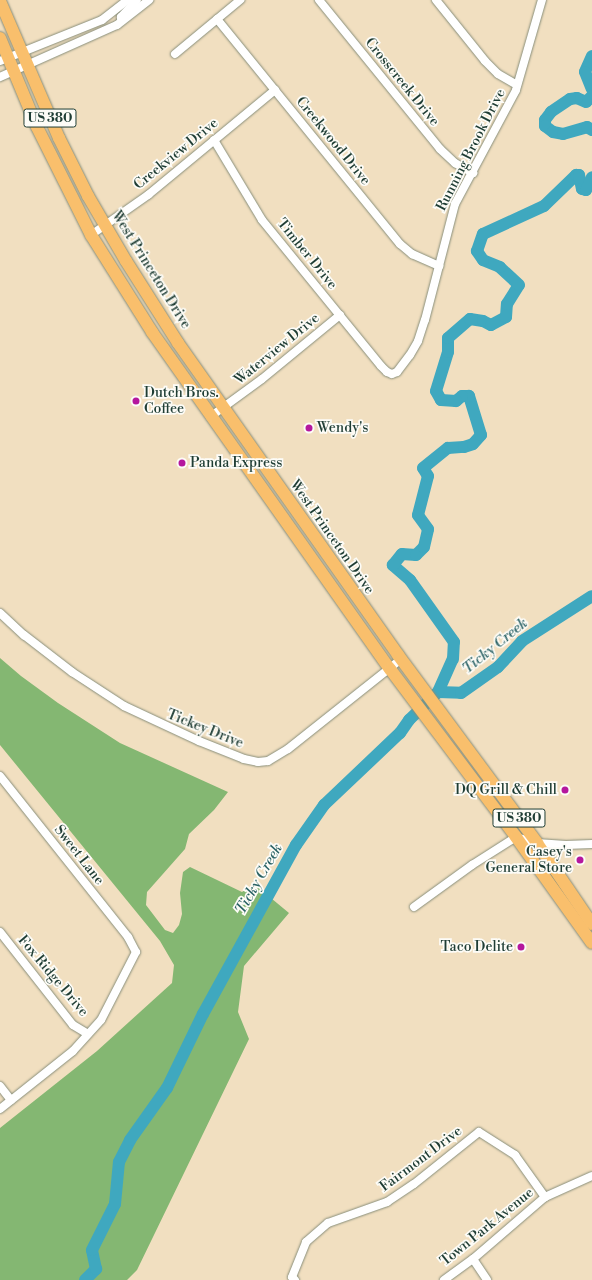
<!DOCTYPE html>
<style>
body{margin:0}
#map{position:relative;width:592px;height:1280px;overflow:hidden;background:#f1dfc0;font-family:"Libre Bodoni",serif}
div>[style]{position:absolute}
.forest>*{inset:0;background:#84b772}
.river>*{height:12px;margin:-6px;padding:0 6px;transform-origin:6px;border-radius:6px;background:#3fa8bf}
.roads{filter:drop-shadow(0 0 1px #888e7a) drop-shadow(0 0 1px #888e7a)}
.minor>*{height:8px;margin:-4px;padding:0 4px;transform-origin:4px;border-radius:4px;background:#fff}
.highway>*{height:12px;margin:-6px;padding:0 6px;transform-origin:6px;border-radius:6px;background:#f9bf6c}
.dots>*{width:11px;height:11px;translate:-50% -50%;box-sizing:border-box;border:2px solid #fdfcf7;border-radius:50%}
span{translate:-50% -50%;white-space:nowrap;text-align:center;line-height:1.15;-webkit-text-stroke:3.5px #fdfcf7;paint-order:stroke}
.shield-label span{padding:1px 3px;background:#fdfcf7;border:1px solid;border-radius:3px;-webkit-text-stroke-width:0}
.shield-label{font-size:13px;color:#1f3d34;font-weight:700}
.street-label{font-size:14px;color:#1f3d34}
.poi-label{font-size:14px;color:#1f3d34}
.left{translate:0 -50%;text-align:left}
.right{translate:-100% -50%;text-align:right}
.water-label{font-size:15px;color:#2a6265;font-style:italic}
</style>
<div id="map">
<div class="forest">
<i style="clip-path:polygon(0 658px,21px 676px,58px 703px,120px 743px,228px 792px,214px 810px,189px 834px,185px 849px,147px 892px,146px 905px,165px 930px,173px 933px,179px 925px,182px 914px,180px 893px,183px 872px,190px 867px,242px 892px,254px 884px,289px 913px,244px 966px,238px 1012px,249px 1039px,137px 1270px,127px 1280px,0 1280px,0 1128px,97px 1051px,172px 983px,174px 965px,160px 941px,0 745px)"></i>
</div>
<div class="river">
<i style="left:592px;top:56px;width:17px;rotate:114deg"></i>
<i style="left:585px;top:72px;width:18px;rotate:68deg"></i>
<i style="left:592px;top:96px;width:8px;rotate:135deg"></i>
<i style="left:586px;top:102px;width:10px;rotate:-156deg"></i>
<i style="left:577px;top:98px;width:7px;rotate:172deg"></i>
<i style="left:570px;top:99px;width:23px;rotate:146deg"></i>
<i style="left:551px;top:112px;width:10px;rotate:127deg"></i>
<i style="left:545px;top:120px;width:6px;rotate:90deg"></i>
<i style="left:545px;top:126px;width:10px;rotate:37deg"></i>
<i style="left:553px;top:132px;width:10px;rotate:11deg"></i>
<i style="left:563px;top:134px;width:25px;rotate:-16deg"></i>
<i style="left:587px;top:127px;width:6px;rotate:31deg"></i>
<i style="left:438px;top:692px;width:23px;rotate:2deg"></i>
<i style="left:461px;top:693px;width:45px;rotate:-35.1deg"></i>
<i style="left:498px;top:667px;width:35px;rotate:-47deg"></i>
<i style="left:522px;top:641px;width:83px;rotate:-32.7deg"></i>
<i style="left:85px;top:1280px;width:16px;rotate:-45deg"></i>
<i style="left:96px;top:1269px;width:19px;rotate:-102deg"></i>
<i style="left:92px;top:1250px;width:51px;rotate:-63.4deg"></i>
<i style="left:115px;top:1204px;width:42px;rotate:-84.6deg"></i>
<i style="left:119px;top:1162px;width:25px;rotate:-63deg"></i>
<i style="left:130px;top:1140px;width:64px;rotate:-54.6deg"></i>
<i style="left:167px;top:1088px;width:82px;rotate:-64.1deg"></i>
<i style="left:203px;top:1014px;width:193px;rotate:-61.2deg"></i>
<i style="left:296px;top:845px;width:49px;rotate:-55deg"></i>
<i style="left:324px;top:805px;width:105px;rotate:-43.5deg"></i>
<i style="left:400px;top:733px;width:16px;rotate:-55deg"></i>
<i style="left:409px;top:720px;width:40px;rotate:-44deg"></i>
<i style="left:438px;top:692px;width:36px;rotate:-66deg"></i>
<i style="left:453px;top:659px;width:17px;rotate:-87deg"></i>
<i style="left:454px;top:642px;width:76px;rotate:-125.4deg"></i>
<i style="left:410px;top:580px;width:23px;rotate:-139deg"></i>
<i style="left:393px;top:565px;width:14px;rotate:-51deg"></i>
<i style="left:402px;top:554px;width:14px;rotate:4deg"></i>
<i style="left:416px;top:555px;width:11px;rotate:-45deg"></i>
<i style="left:424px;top:547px;width:18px;rotate:-77deg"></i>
<i style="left:428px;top:529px;width:17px;rotate:-126deg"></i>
<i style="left:418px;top:515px;width:40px;rotate:-75.6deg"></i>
<i style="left:428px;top:476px;width:9px;rotate:-122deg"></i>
<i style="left:423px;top:468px;width:32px;rotate:-39deg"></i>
<i style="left:448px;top:448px;width:16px;rotate:-4deg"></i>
<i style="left:464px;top:447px;width:9px;rotate:-18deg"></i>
<i style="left:473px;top:444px;width:12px;rotate:-48deg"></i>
<i style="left:481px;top:435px;width:41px;rotate:-107.1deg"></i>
<i style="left:469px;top:396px;width:7px;rotate:180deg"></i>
<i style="left:462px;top:396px;width:8px;rotate:140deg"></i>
<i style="left:456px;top:401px;width:15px;rotate:-176deg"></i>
<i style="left:441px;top:400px;width:10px;rotate:-119deg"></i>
<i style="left:436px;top:391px;width:41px;rotate:-72.9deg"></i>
<i style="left:448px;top:352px;width:14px;rotate:-90deg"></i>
<i style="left:448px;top:338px;width:29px;rotate:-41deg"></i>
<i style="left:470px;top:319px;width:13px;rotate:9deg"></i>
<i style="left:483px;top:321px;width:9px;rotate:27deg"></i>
<i style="left:491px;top:325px;width:17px;rotate:-28deg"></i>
<i style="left:506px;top:317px;width:13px;rotate:-86deg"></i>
<i style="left:507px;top:304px;width:22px;rotate:-58deg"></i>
<i style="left:519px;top:285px;width:26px;rotate:-137deg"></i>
<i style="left:500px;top:267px;width:18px;rotate:-158deg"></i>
<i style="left:483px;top:260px;width:11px;rotate:-124deg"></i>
<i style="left:477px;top:251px;width:18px;rotate:-71deg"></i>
<i style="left:483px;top:234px;width:67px;rotate:-24.7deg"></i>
<i style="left:544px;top:206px;width:45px;rotate:-44.1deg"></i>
<i style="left:576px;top:175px;width:3px"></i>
<i style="left:579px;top:175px;width:14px;rotate:78deg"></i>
<i style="left:582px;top:189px;width:4px;rotate:14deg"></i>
<i style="left:586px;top:190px;width:14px;rotate:-65deg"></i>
</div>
<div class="roads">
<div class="minor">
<i style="left:319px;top:0;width:192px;rotate:50.9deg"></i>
<i style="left:440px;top:149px;width:21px;rotate:43deg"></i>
<i style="left:455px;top:163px;width:21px;rotate:29deg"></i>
<i style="left:436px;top:0;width:78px;rotate:51.2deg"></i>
<i style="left:485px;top:61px;width:18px;rotate:45deg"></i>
<i style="left:498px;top:74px;width:22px;rotate:30deg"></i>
<i style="left:121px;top:19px;width:2px;rotate:-90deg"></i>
<i style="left:121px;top:17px;width:23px;rotate:-47deg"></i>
<i style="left:217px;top:19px;width:290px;rotate:50.9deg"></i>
<i style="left:400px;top:244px;width:16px;rotate:40deg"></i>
<i style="left:412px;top:254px;width:30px;rotate:24deg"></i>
<i style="left:175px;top:54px;width:85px;rotate:-39.7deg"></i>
<i style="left:0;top:61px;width:110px;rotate:-21.9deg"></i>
<i style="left:102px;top:20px;width:33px;rotate:-38deg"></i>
<i style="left:0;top:77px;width:128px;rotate:-24deg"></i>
<i style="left:117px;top:25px;width:41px;rotate:-38deg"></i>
<i style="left:214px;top:140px;width:93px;rotate:59deg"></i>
<i style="left:262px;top:220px;width:188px;rotate:50.8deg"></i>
<i style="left:381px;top:366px;width:8px;rotate:45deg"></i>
<i style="left:387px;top:372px;width:5px;rotate:22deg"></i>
<i style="left:392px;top:374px;width:5px;rotate:-22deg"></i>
<i style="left:397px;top:372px;width:21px;rotate:-53deg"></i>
<i style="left:410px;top:355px;width:16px;rotate:-60deg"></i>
<i style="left:418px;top:341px;width:22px;rotate:-72deg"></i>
<i style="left:425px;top:320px;width:120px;rotate:-75.5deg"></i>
<i style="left:455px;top:204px;width:129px;rotate:-61.8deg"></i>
<i style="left:516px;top:90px;width:94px;rotate:-73.9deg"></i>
<i style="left:91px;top:235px;width:70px;rotate:-35.1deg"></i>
<i style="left:148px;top:195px;width:165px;rotate:-39.6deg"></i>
<i style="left:210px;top:417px;width:64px;rotate:-36.2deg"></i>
<i style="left:262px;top:379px;width:101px;rotate:-39.4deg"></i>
<i style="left:0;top:613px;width:33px;rotate:43deg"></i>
<i style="left:24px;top:635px;width:61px;rotate:37.6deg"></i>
<i style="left:72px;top:672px;width:62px;rotate:33.2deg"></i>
<i style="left:124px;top:706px;width:83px;rotate:25deg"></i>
<i style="left:199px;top:741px;width:48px;rotate:21.8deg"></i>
<i style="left:244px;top:759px;width:14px;rotate:12deg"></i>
<i style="left:258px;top:762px;width:10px;rotate:-6deg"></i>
<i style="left:268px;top:761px;width:23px;rotate:-31deg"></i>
<i style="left:288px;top:749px;width:144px;rotate:-38.5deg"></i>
<i style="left:0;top:776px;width:206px;rotate:51.5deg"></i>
<i style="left:128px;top:937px;width:17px;rotate:62deg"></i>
<i style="left:136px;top:952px;width:76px;rotate:117.2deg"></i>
<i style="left:101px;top:1020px;width:42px;rotate:132.1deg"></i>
<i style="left:73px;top:1051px;width:93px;rotate:141.5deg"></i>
<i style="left:414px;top:907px;width:72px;rotate:-35.9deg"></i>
<i style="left:472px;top:865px;width:52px;rotate:-32.5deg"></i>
<i style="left:516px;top:837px;width:22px;rotate:16deg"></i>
<i style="left:537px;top:843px;width:29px;rotate:4deg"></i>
<i style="left:566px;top:845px;width:26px;rotate:-2deg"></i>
<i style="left:0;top:932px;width:118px;rotate:51.9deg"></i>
<i style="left:73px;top:1025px;width:17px;rotate:31deg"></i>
<i style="left:0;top:1086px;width:18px;rotate:52deg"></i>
<i style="left:473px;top:1259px;width:25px;rotate:56deg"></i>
<i style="left:295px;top:1280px;width:4px;rotate:-135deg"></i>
<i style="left:292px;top:1277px;width:38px;rotate:-68deg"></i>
<i style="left:306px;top:1242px;width:29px;rotate:-41deg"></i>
<i style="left:328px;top:1223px;width:63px;rotate:-19.6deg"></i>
<i style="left:387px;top:1202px;width:32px;rotate:-34deg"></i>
<i style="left:414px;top:1184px;width:83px;rotate:-38.7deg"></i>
<i style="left:479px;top:1132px;width:43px;rotate:32.6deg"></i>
<i style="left:515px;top:1155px;width:52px;rotate:54.5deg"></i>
<i style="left:444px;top:1280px;width:36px;rotate:-36deg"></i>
<i style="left:473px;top:1259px;width:95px;rotate:-40.7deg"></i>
<i style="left:545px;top:1197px;width:51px;rotate:-24.1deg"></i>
</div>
<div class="highway">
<i style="left:0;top:1px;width:149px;rotate:66.7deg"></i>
<i style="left:59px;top:138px;width:65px;rotate:63.4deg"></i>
<i style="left:88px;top:196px;width:75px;rotate:59.7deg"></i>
<i style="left:126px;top:261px;width:97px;rotate:57.6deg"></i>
<i style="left:178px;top:343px;width:382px;rotate:54.8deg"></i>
<i style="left:398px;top:655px;width:234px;rotate:53.5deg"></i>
<i style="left:537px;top:843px;width:98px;rotate:55.8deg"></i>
<i style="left:0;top:38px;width:96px;rotate:67.4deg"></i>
<i style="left:37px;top:127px;width:121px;rotate:63.4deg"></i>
<i style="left:91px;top:235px;width:115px;rotate:57.8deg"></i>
<i style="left:152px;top:332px;width:413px;rotate:54.8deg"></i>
<i style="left:390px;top:669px;width:210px;rotate:53.1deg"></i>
<i style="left:516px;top:837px;width:130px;rotate:54.4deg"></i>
</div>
</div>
<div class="dots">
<i style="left:136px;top:401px;background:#b5179e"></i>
<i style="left:309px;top:428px;background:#b5179e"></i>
<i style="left:182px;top:463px;background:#b5179e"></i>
<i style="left:565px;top:790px;background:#b5179e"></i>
<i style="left:580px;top:860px;background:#b5179e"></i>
<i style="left:521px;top:947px;background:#b5179e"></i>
</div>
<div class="shield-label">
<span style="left:50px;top:118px">US 380</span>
<span style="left:519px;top:818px">US 380</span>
</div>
<div class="street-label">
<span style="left:402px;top:82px;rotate:51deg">Crosscreek Drive</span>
<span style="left:333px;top:141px;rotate:51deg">Creekwood Drive</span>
<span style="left:471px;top:150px;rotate:-63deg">Running Brook Drive</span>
<span style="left:176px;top:154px;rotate:-39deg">Creekview Drive</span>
<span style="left:307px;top:254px;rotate:51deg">Timber Drive</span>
<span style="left:151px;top:270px;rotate:58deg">West Princeton Drive</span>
<span style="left:277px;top:349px;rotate:-39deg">Waterview Drive</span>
<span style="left:332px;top:537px;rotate:55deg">West Princeton Drive</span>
<span style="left:205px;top:729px;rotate:22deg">Tickey Drive</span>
<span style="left:79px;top:855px;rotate:52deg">Sweet Lane</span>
<span style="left:53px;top:976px;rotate:50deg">Fox Ridge Drive</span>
<span style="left:421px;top:1159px;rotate:-37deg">Fairmont Drive</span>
<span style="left:487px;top:1227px;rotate:-39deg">Town Park Avenue</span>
</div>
<div class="poi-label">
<span class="left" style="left:144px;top:401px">Dutch Bros.<br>Coffee</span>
<span class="left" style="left:317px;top:428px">Wendy's</span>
<span class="left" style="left:190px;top:463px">Panda Express</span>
<span class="right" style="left:557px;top:790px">DQ Grill &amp; Chill</span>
<span class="right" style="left:572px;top:860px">Casey's<br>General Store</span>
<span class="right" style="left:513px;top:947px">Taco Delite</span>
</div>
<div class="water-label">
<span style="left:495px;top:646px;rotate:-39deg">Ticky Creek</span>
<span style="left:259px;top:879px;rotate:-60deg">Ticky Creek</span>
</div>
</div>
